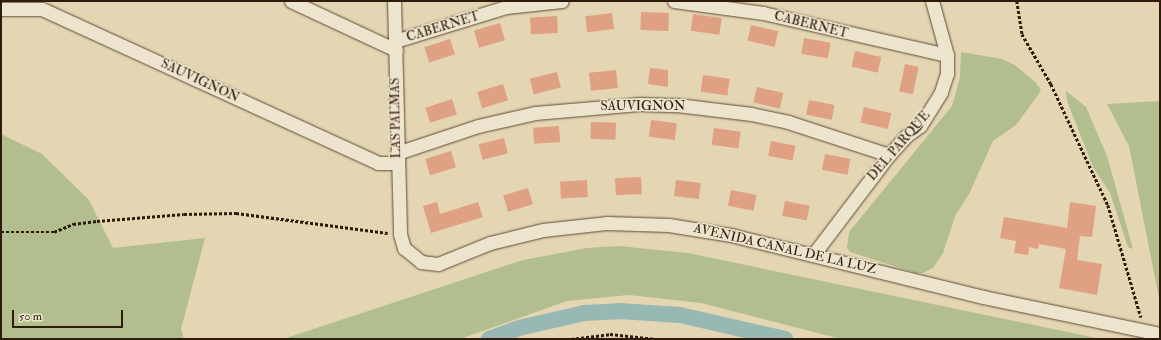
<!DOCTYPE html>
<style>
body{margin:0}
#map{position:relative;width:1161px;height:340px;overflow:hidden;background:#e4d6b2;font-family:"IM FELL Double Pica",serif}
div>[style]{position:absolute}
.green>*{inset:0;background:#b2be8e}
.canal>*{height:16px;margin:-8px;padding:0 8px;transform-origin:8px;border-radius:8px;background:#97b8b3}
.building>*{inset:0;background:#e0a084;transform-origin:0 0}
.path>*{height:2.5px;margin-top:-1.25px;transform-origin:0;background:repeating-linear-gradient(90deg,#2f1b0c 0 3px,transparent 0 5px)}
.roads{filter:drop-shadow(0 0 1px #5c4a36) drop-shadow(0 0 1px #5c4a36)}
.street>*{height:13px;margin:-6.5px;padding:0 6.5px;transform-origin:6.5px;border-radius:6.5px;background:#ede4cd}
span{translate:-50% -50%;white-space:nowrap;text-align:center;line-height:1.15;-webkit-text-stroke:3px #ede4cd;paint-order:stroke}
.street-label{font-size:13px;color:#2f1b0c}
.frame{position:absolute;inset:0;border:2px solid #2f1b0c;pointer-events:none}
.scale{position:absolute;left:12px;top:310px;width:111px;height:18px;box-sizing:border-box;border:2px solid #2f1b0c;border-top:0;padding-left:5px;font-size:12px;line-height:14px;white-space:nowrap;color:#2f1b0c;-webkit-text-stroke:3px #ede4cd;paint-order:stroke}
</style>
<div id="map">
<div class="green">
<i style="clip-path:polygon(961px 52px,1002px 59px,1015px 65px,1036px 83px,1041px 90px,1038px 95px,1016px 125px,993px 141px,969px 194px,955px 216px,943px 253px,933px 268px,923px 273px,916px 273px,850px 252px,847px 248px,849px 232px,952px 106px,960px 77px)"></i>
<i style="clip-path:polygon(1066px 91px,1086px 107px,1107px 156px,1133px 249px,1128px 247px,1110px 193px,1093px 167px,1067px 101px)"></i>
<i style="clip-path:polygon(1160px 101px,1160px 303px,1129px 146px,1107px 104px)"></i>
<i style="clip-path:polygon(1px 134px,42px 154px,89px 200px,113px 248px,205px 238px,181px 329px,184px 339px,1px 339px)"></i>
<i style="clip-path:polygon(619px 246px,688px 253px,1101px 339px,841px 339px,701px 303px,629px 295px,567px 301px,460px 339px,283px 339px,523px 260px,587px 248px)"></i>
</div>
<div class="canal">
<i style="left:489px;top:339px;width:32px;rotate:-20deg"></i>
<i style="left:519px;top:328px;width:67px;rotate:-13deg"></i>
<i style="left:584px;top:313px;width:35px;rotate:-3deg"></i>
<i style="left:619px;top:311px;width:61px;rotate:3.8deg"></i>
<i style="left:680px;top:315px;width:108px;rotate:12.9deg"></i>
</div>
<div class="building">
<i style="left:641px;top:12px;width:28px;height:18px;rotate:2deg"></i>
<i style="left:612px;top:13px;width:16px;height:27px;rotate:83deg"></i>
<i style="left:693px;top:14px;width:29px;height:17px;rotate:8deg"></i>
<i style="left:557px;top:16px;width:17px;height:27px;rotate:87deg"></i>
<i style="left:500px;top:23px;width:18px;height:27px;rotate:74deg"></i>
<i style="left:751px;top:25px;width:28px;height:16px;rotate:13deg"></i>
<i style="left:804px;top:38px;width:27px;height:16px;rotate:10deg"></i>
<i style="left:450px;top:39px;width:16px;height:27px;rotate:72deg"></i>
<i style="left:855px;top:51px;width:27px;height:16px;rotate:13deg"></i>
<i style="left:905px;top:64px;width:14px;height:28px;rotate:12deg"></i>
<i style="clip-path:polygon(650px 68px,668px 70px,668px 87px,648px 84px)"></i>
<i style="left:616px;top:70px;width:18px;height:27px;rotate:84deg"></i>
<i style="left:557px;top:72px;width:16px;height:28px;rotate:76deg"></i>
<i style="left:703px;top:75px;width:27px;height:17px;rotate:8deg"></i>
<i style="left:503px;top:84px;width:17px;height:27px;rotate:73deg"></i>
<i style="left:757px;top:87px;width:27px;height:16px;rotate:13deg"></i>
<i style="left:452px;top:99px;width:16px;height:28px;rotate:72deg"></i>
<i style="left:809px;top:100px;width:26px;height:15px;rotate:11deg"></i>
<i style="left:864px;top:107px;width:28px;height:16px;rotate:13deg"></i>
<i style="left:651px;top:120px;width:26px;height:17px;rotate:7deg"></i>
<i style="left:591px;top:122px;width:25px;height:17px;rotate:2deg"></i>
<i style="left:559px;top:126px;width:16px;height:26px;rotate:86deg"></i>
<i style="left:714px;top:128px;width:27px;height:17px;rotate:8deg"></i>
<i style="left:504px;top:138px;width:16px;height:26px;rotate:76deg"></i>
<i style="left:771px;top:141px;width:25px;height:15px;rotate:11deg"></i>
<i style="left:451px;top:151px;width:17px;height:27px;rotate:73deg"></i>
<i style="left:825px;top:154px;width:26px;height:16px;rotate:11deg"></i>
<i style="left:641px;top:177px;width:17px;height:26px;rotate:87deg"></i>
<i style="left:587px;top:180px;width:17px;height:27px;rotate:87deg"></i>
<i style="left:676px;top:180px;width:25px;height:16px;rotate:7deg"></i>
<i style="left:528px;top:188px;width:17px;height:26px;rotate:73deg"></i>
<i style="left:731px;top:190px;width:26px;height:16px;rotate:11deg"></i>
<i style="left:785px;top:201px;width:25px;height:15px;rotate:11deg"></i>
<i style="clip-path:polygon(437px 202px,440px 214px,478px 202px,483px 217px,431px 233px,423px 206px)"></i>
<i style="clip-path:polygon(1070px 202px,1096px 206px,1092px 237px,1080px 236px,1077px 260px,1102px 264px,1097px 295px,1059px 288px,1066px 249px,1039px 244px,1038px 249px,1029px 247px,1028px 255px,1014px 253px,1016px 241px,1000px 238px,1004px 217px,1067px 228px)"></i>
</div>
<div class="path">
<i style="left:1017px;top:1px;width:33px;rotate:81deg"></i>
<i style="left:1022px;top:34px;width:58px;rotate:59.9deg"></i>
<i style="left:1051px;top:84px;width:134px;rotate:64.8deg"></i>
<i style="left:1108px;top:205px;width:117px;rotate:73.6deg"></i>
<i style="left:1px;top:232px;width:53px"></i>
<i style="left:54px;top:232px;width:21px;rotate:-23deg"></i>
<i style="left:73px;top:224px;width:24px;rotate:-7deg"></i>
<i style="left:97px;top:221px;width:87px;rotate:-4.6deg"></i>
<i style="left:184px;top:214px;width:52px;rotate:-1.1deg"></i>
<i style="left:236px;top:213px;width:153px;rotate:7.5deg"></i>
<i style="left:571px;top:339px;width:39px;rotate:-7deg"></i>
<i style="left:610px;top:334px;width:46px;rotate:6.2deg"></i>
</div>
<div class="roads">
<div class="street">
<i style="left:291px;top:1px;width:116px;rotate:25deg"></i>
<i style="left:394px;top:1px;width:233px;rotate:88.5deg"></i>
<i style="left:400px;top:234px;width:15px;rotate:74deg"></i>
<i style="left:404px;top:248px;width:22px;rotate:39deg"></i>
<i style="left:421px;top:262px;width:17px;rotate:7deg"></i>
<i style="left:438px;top:264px;width:56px;rotate:-22deg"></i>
<i style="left:490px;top:243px;width:55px;rotate:-13.8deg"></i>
<i style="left:543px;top:230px;width:63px;rotate:-6.3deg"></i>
<i style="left:606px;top:223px;width:63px;rotate:1.8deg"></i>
<i style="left:669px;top:225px;width:63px;rotate:9.2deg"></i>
<i style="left:731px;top:235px;width:260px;rotate:13.8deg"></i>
<i style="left:983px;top:297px;width:181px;rotate:11.8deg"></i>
<i style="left:674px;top:1px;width:90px;rotate:7.7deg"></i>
<i style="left:763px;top:13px;width:189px;rotate:12.9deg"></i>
<i style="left:1px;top:9px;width:41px"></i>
<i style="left:42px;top:9px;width:370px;rotate:24.6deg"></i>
<i style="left:378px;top:163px;width:19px"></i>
<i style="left:395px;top:41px;width:116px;rotate:-17deg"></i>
<i style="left:506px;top:7px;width:56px;rotate:-6.1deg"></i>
<i style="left:397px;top:153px;width:85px;rotate:-18.4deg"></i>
<i style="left:478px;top:126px;width:58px;rotate:-12.8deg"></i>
<i style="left:535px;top:113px;width:104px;rotate:-4.9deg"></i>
<i style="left:639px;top:104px;width:38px;rotate:2deg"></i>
<i style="left:677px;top:105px;width:75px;rotate:6.9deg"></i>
<i style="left:751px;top:114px;width:38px;rotate:12deg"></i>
<i style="left:788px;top:122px;width:106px;rotate:18.1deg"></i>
<i style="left:813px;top:255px;width:126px;rotate:-52.8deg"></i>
<i style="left:889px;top:155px;width:25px;rotate:-48deg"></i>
<i style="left:906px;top:136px;width:17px;rotate:-36deg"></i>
<i style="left:920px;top:126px;width:40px;rotate:-58deg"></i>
<i style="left:941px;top:92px;width:20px;rotate:-72deg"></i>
<i style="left:947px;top:73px;width:18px;rotate:-90deg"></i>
<i style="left:947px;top:55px;width:56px;rotate:-105.5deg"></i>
</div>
</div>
<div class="street-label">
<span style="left:811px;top:25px;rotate:14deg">CABERNET</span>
<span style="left:443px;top:27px;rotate:-17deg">CABERNET</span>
<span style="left:200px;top:81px;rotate:25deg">SAUVIGNON</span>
<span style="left:643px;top:106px">SAUVIGNON</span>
<span style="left:396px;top:118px;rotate:-91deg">LAS PALMAS</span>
<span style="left:899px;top:146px;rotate:-49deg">DEL PARQUE</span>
<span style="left:785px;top:249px;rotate:13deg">AVENIDA CANAL DE LA LUZ</span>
</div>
<div class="frame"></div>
<div class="scale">50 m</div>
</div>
